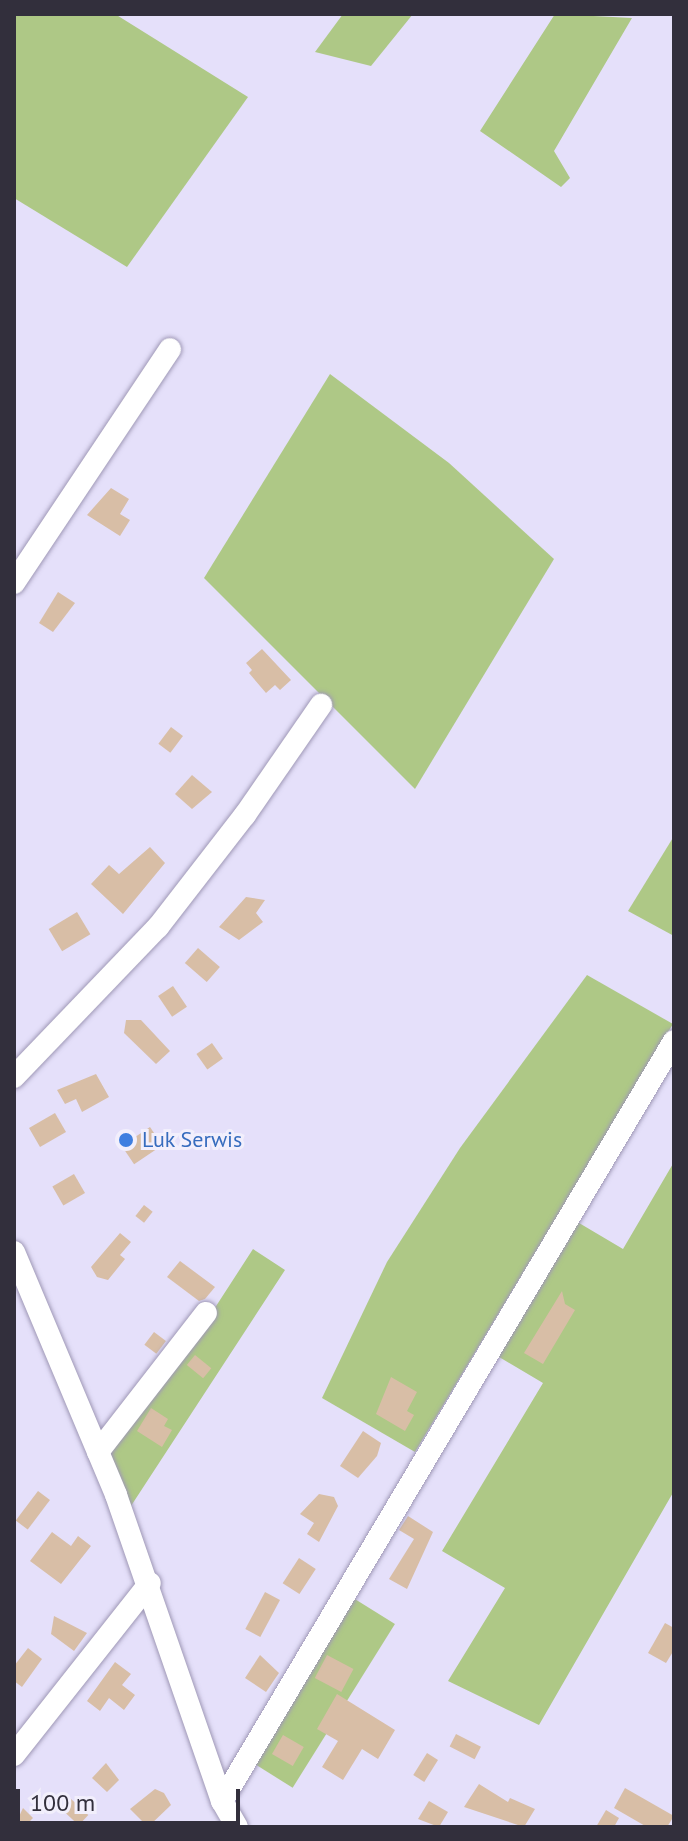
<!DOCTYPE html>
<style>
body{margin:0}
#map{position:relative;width:688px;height:1841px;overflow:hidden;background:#e5e0fa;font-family:"PT Sans",sans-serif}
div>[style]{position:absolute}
.green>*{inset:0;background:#aec886;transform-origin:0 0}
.building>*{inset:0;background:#d8bea6;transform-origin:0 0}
.roads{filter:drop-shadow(0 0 2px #9f98b6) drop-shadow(0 0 2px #9f98b6)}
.minor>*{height:22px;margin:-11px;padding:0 11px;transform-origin:11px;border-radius:11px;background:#fff}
.dots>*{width:22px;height:22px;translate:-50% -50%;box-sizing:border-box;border:4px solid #f2effc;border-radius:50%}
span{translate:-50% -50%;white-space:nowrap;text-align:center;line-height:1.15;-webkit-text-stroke:6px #f2effc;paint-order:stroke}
.shop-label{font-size:22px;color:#366cbe}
.left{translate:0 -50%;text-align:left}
.frame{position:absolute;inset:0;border:16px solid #322f3c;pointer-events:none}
.scale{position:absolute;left:16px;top:1789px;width:224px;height:36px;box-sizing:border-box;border:4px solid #322f3c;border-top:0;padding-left:10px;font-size:24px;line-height:28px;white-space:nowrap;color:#322f3c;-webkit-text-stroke:6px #f2effc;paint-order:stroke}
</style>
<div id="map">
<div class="green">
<i style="clip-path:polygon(14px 14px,115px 14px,248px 97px,127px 267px,14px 198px)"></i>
<i style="clip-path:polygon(343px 14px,413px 14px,371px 66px,315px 52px)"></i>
<i style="clip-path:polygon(555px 14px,632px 18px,554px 151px,570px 178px,561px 187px,480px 131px)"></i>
<i style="clip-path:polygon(330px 374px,449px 463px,554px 559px,415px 789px,204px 578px)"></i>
<i style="clip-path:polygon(674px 836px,674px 936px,628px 911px)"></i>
<i style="clip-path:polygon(587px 975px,673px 1024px,415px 1452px,322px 1398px,387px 1262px,460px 1148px)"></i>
<i style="clip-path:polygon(674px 1162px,674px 1491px,539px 1725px,448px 1681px,505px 1588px,442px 1551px,543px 1383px,494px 1354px,574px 1220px,623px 1249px)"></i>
<i style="clip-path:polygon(253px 1249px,285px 1270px,129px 1509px,105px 1451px,209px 1317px)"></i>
<i style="left:350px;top:1596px;width:53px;height:193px;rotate:32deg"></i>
</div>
<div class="building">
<i style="clip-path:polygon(111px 488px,129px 499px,120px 514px,130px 520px,120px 536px,87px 515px)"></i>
<i style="clip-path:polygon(58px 592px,75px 603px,53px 632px,39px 623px)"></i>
<i style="clip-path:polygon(262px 649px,291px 680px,280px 690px,275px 685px,266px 693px,249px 673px,252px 670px,246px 663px)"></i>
<i style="left:171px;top:727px;width:15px;height:21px;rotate:37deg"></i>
<i style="clip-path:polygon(192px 775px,212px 792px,192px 809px,175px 794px)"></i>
<i style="clip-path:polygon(150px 847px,165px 863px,123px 914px,91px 884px,109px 865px,119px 874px)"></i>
<i style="clip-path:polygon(246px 897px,265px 900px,256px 913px,263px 922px,239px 940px,219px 927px)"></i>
<i style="left:77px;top:912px;width:26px;height:33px;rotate:59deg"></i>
<i style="left:198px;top:948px;width:29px;height:20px;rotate:41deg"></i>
<i style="left:173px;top:986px;width:25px;height:18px;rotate:56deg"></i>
<i style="clip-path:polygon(126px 1020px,141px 1020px,170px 1051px,156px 1064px,124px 1033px)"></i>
<i style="left:212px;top:1043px;width:19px;height:19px;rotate:55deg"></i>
<i style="clip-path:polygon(96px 1074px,109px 1097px,82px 1112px,76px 1099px,65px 1104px,57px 1090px)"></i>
<i style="left:55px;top:1113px;width:22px;height:30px;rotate:60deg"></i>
<i style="left:150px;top:1127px;width:22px;height:34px;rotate:56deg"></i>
<i style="left:74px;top:1174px;width:22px;height:25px;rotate:60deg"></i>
<i style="left:144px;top:1205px;width:11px;height:14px;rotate:38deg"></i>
<i style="clip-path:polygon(120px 1233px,131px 1242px,120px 1255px,125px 1259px,108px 1280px,97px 1277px,91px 1267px)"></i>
<i style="clip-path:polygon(180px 1261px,215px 1287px,205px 1299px,199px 1301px,167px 1277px)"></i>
<i style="clip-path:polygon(562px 1291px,565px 1304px,575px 1310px,543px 1364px,524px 1353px)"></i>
<i style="left:154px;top:1332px;width:15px;height:16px;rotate:37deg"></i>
<i style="left:195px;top:1355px;width:21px;height:13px;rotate:39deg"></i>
<i style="clip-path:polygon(391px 1377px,417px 1392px,407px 1411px,414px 1415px,405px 1431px,376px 1414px)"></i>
<i style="clip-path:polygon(151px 1408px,168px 1419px,164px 1426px,172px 1430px,162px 1447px,137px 1431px)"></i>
<i style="clip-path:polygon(363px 1431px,381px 1443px,377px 1456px,358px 1478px,340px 1466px)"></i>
<i style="left:38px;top:1491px;width:15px;height:37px;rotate:37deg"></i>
<i style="clip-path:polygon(319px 1494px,334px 1497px,338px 1506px,319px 1542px,307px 1534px,314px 1523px,300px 1514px)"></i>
<i style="clip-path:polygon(408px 1516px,433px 1532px,407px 1589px,389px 1579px,414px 1539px,399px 1530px)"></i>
<i style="clip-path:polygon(52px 1532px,71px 1546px,78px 1536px,91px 1546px,61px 1584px,30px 1561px)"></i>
<i style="left:299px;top:1558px;width:20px;height:30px;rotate:33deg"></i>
<i style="left:265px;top:1592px;width:17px;height:42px;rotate:28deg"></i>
<i style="clip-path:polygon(54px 1616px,87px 1633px,74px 1651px,51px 1634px)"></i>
<i style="clip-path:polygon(665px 1623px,674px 1628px,674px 1650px,666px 1663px,648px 1653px)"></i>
<i style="clip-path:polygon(28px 1648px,42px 1659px,22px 1687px,14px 1681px,14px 1666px)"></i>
<i style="clip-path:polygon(260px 1655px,279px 1673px,266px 1692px,245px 1678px)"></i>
<i style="left:327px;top:1655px;width:30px;height:26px;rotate:28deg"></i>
<i style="clip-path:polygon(115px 1662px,131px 1674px,122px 1685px,135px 1695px,124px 1710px,109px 1698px,100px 1711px,87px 1701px)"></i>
<i style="clip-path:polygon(337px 1694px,395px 1730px,378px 1759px,362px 1749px,343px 1780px,322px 1767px,338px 1741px,317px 1729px)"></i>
<i style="left:456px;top:1734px;width:28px;height:14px;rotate:27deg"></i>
<i style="left:283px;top:1735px;width:24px;height:22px;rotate:30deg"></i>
<i style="left:427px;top:1753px;width:13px;height:26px;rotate:32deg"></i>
<i style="clip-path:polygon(106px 1763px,119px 1780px,107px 1792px,92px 1778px)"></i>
<i style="clip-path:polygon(479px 1784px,508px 1802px,510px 1798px,535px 1809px,524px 1827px,464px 1807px)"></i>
<i style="clip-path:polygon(625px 1788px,674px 1816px,667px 1827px,647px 1827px,614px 1808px)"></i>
<i style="clip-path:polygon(155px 1789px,164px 1793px,171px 1805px,148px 1827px,130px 1809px)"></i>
<i style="left:70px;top:1798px;width:25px;height:14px;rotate:43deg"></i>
<i style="clip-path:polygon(429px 1801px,448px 1812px,439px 1827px,418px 1819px)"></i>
<i style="clip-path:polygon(23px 1808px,33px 1818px,24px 1827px,14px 1827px)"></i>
<i style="clip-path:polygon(606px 1810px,619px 1818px,614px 1827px,596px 1827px)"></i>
</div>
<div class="roads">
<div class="minor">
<i style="left:14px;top:583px;width:281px;rotate:-56.3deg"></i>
<i style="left:14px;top:1077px;width:208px;rotate:-46.2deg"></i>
<i style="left:158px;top:927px;width:142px;rotate:-52.2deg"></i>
<i style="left:245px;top:815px;width:134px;rotate:-55.4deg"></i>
<i style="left:14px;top:1252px;width:264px;rotate:67.2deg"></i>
<i style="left:116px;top:1495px;width:324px;rotate:70.9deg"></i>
<i style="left:222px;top:1801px;width:30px;rotate:60deg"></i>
<i style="left:98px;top:1452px;width:176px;rotate:-52.2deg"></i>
<i style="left:14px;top:1755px;width:219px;rotate:-51.7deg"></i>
<i style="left:222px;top:1801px;width:884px;rotate:-59.26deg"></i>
</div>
</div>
<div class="dots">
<i style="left:126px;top:1140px;background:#3f7fe0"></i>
</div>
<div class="shop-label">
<span class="left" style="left:142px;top:1140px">Luk Serwis</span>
</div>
<div class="frame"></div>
<div class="scale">100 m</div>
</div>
